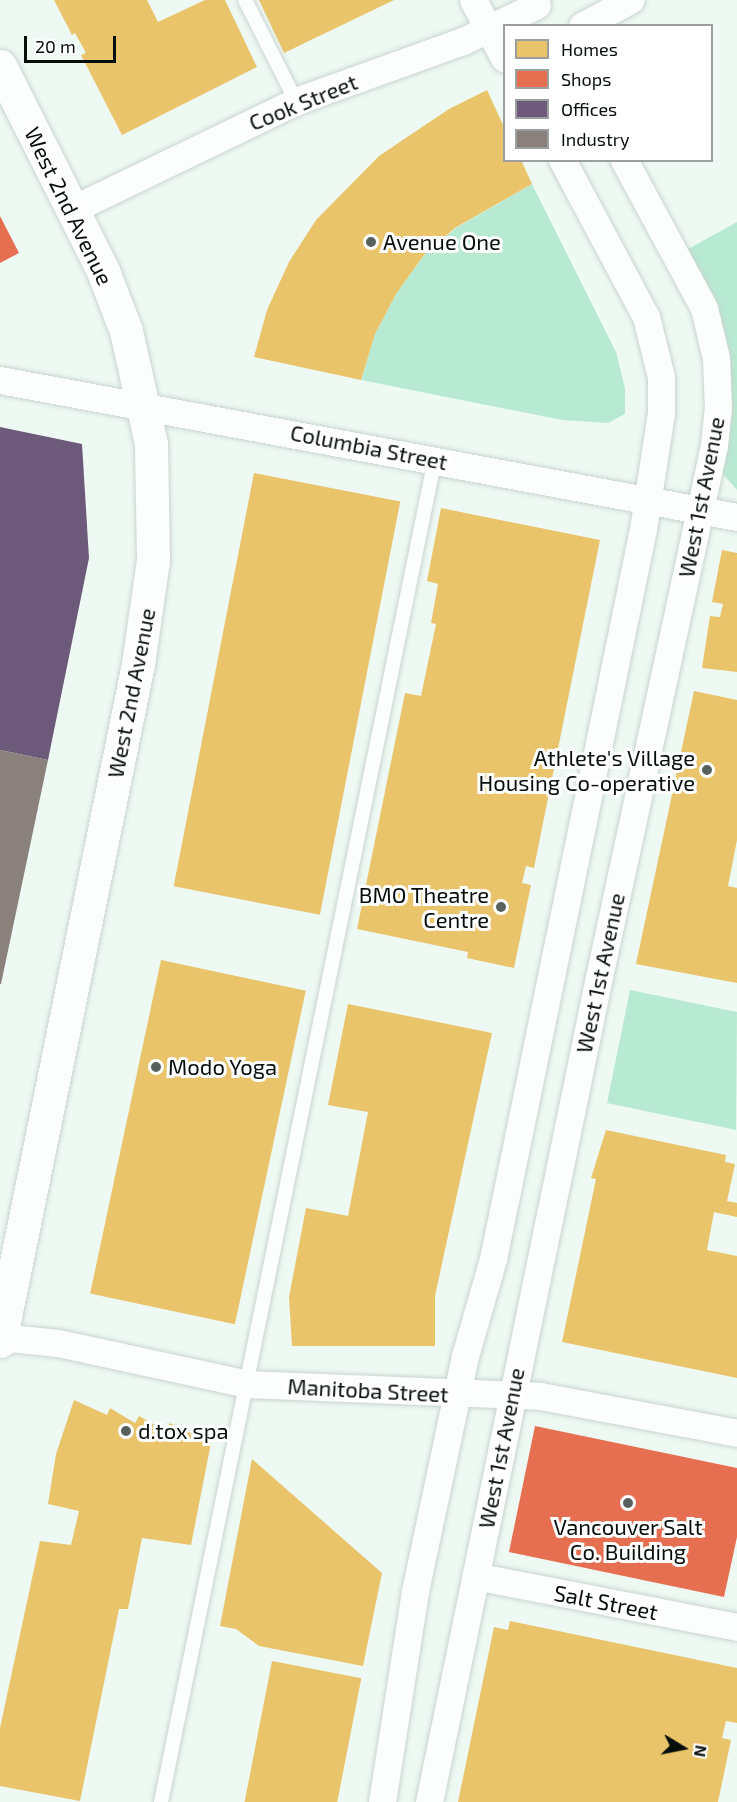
<!DOCTYPE html>
<style>
body{margin:0}
#map{position:relative;width:737px;height:1802px;overflow:hidden;background:#eef9f3;font-family:"Exo 2",sans-serif}
div>[style]{position:absolute}
.green>*{inset:0;background:#b8ead3}
.homes>*{inset:0;background:#e9c46a;transform-origin:0 0}
.shops>*{inset:0;background:#e76f51}
.offices>*{inset:0;background:#6d597a}
.industry>*{inset:0;background:#8a817c}
.roads{filter:drop-shadow(0 0 2px #cad4cf) drop-shadow(0 0 2px #cad4cf)}
.lane>*{height:14px;margin:-7px;padding:0 7px;transform-origin:7px;border-radius:7px;background:#fcfefd}
.street>*{height:27px;margin:-13.5px;padding:0 13.5px;transform-origin:13.5px;border-radius:13.5px;background:#fcfefd}
.secondary>*{height:33px;margin:-16.5px;padding:0 16.5px;transform-origin:16.5px;border-radius:16.5px;background:#fcfefd}
.dots>*{width:16px;height:16px;translate:-50% -50%;box-sizing:border-box;border:3px solid #fff;border-radius:50%}
span{translate:-50% -50%;white-space:nowrap;text-align:center;line-height:1.15;-webkit-text-stroke:6px #fff;paint-order:stroke}
.street-label{font-size:22px;color:#060e0a}
.poi-label{font-size:22px;color:#060e0a}
.left{translate:0 -50%;text-align:left}
.right{translate:-100% -50%;text-align:right}
.legend{position:absolute;left:503px;top:24px;width:210px;height:138px;box-sizing:border-box;background:#fff;border:2px solid #9b9f9d;margin:0;padding:8px 10px;list-style:none;font-size:18px;color:#060e0a}
.legend li{display:flex;align-items:center;gap:12px;height:30px}
.legend b{width:30px;border:2px solid #9b9f9d}
.north{position:absolute;left:653px;top:1718px;width:60px;height:60px;-webkit-text-stroke:4px #fff;paint-order:stroke;rotate:100deg;font-size:16px;font-weight:700;line-height:24px;text-align:center;color:#060e0a}
.north::after{content:'';display:block;margin:auto;width:21px;height:27px;background:#060e0a;clip-path:polygon(50% 0,100% 100%,50% 72%,0 100%)}
.scale{position:absolute;left:24px;top:36px;width:92px;height:27px;box-sizing:border-box;border:3px solid #060e0a;border-top:0;padding-left:8px;font-size:18px;line-height:21px;white-space:nowrap;color:#060e0a;-webkit-text-stroke:4px #fff;paint-order:stroke}
</style>
<div id="map">
<div class="green">
<i style="clip-path:polygon(532px 184px,616px 352px,625px 388px,625px 414px,608px 423px,562px 420px,361px 380px,375px 334px,396px 294px,424px 255px,456px 228px)"></i>
<i style="clip-path:polygon(737px 222px,737px 490px,723px 474px,709px 292px,688px 249px)"></i>
<i style="clip-path:polygon(630px 990px,737px 1012px,736px 1130px,607px 1103px)"></i>
</div>
<div class="homes">
<i style="clip-path:polygon(54px 0,147px 0,158px 22px,205px 0,225px 0,257px 67px,122px 135px,81px 55px,86px 53px,75px 33px,72px 35px)"></i>
<i style="clip-path:polygon(259px 0,394px 0,284px 53px)"></i>
<i style="clip-path:polygon(487px 90px,504px 127px,504px 160px,521px 160px,532px 184px,455px 228px,424px 255px,396px 294px,375px 334px,361px 380px,254px 357px,267px 310px,289px 262px,316px 220px,379px 156px,449px 109px)"></i>
<i style="left:254px;top:473px;width:149px;height:421px;rotate:11deg"></i>
<i style="clip-path:polygon(441px 508px,600px 540px,534px 868px,526px 866px,522px 883px,531px 885px,514px 968px,467px 958px,468px 952px,357px 929px,405px 693px,421px 696px,436px 624px,431px 623px,438px 584px,427px 581px)"></i>
<i style="clip-path:polygon(722px 550px,737px 553px,737px 672px,702px 668px,710px 616px,720px 617px,723px 604px,712px 602px)"></i>
<i style="clip-path:polygon(694px 691px,737px 700px,737px 840px,728px 886px,737px 888px,737px 983px,636px 964px)"></i>
<i style="left:161px;top:960px;width:148px;height:341px;rotate:12deg"></i>
<i style="clip-path:polygon(348px 1004px,492px 1033px,435px 1296px,435px 1346px,292px 1346px,289px 1297px,306px 1208px,348px 1216px,368px 1112px,328px 1105px)"></i>
<i style="clip-path:polygon(606px 1130px,726px 1155px,725px 1162px,735px 1164px,727px 1201px,737px 1203px,737px 1217px,714px 1212px,707px 1250px,737px 1256px,737px 1378px,562px 1342px,596px 1179px,591px 1178px)"></i>
<i style="clip-path:polygon(74px 1400px,107px 1415px,110px 1408px,135px 1423px,139px 1416px,165px 1431px,170px 1423px,211px 1443px,191px 1545px,142px 1538px,128px 1609px,119px 1609px,80px 1801px,0 1786px,0 1728px,40px 1541px,71px 1545px,79px 1511px,48px 1504px,56px 1454px)"></i>
<i style="clip-path:polygon(252px 1459px,382px 1573px,363px 1666px,259px 1646px,236px 1629px,220px 1626px)"></i>
<i style="clip-path:polygon(510px 1621px,737px 1668px,737px 1723px,726px 1721px,722px 1738px,731px 1740px,718px 1802px,458px 1802px,494px 1627px,508px 1630px)"></i>
<i style="left:272px;top:1661px;width:91px;height:144px;rotate:11deg"></i>
</div>
<div class="shops">
<i style="clip-path:polygon(0 216px,19px 253px,0 263px)"></i>
<i style="clip-path:polygon(535px 1426px,737px 1468px,737px 1537px,724px 1597px,509px 1552px)"></i>
</div>
<div class="offices">
<i style="clip-path:polygon(0 427px,82px 444px,89px 558px,48px 760px,0 750px)"></i>
</div>
<div class="industry">
<i style="clip-path:polygon(0 750px,48px 760px,1px 984px,0 984px)"></i>
</div>
<div class="roads">
<div class="lane">
<i style="left:245px;top:0;width:113px;rotate:63.2deg"></i>
<i style="left:161px;top:1802px;width:1371px;rotate:-78.47deg"></i>
</div>
<div class="street">
<i style="left:473px;top:0;width:66px;rotate:61.9deg"></i>
<i style="left:582px;top:26px;width:55px;rotate:-28.4deg"></i>
<i style="left:73px;top:209px;width:248px;rotate:-25.8deg"></i>
<i style="left:296px;top:101px;width:177px;rotate:-19.8deg"></i>
<i style="left:463px;top:41px;width:82px;rotate:-25.9deg"></i>
<i style="left:0;top:380px;width:750px;rotate:10.53deg"></i>
<i style="left:0;top:1337px;width:58px;rotate:5.9deg"></i>
<i style="left:58px;top:1343px;width:193px;rotate:12.2deg"></i>
<i style="left:247px;top:1384px;width:293px;rotate:2.3deg"></i>
<i style="left:540px;top:1396px;width:200px;rotate:10.6deg"></i>
<i style="left:475px;top:1576px;width:267px;rotate:11deg"></i>
<i style="left:382px;top:1802px;width:214px;rotate:-81.1deg"></i>
<i style="left:415px;top:1591px;width:240px;rotate:-78deg"></i>
<i style="left:465px;top:1356px;width:101px;rotate:-73.9deg"></i>
<i style="left:493px;top:1259px;width:745px;rotate:-78.39deg"></i>
<i style="left:643px;top:529px;width:117px;rotate:-81.2deg"></i>
<i style="left:661px;top:413px;width:36px;rotate:-90deg"></i>
<i style="left:661px;top:377px;width:62px;rotate:-104deg"></i>
<i style="left:646px;top:317px;width:178px;rotate:-118.1deg"></i>
<i style="left:429px;top:1802px;width:842px;rotate:-78.36deg"></i>
<i style="left:599px;top:977px;width:544px;rotate:-77.8deg"></i>
<i style="left:714px;top:445px;width:36px;rotate:-84deg"></i>
<i style="left:718px;top:409px;width:51px;rotate:-92.2deg"></i>
<i style="left:716px;top:358px;width:51px;rotate:-103.5deg"></i>
<i style="left:704px;top:308px;width:168px;rotate:-118.4deg"></i>
</div>
<div class="secondary">
<i style="left:0;top:66px;width:229px;rotate:63.3deg"></i>
<i style="left:103px;top:271px;width:64px;rotate:69deg"></i>
<i style="left:126px;top:331px;width:116px;rotate:77.5deg"></i>
<i style="left:151px;top:444px;width:116px;rotate:89deg"></i>
<i style="left:153px;top:560px;width:105px;rotate:98.2deg"></i>
<i style="left:138px;top:664px;width:691px;rotate:101.52deg"></i>
</div>
</div>
<div class="dots">
<i style="left:371px;top:242px;background:#57605c"></i>
<i style="left:707px;top:770px;background:#57605c"></i>
<i style="left:501px;top:907px;background:#57605c"></i>
<i style="left:156px;top:1067px;background:#57605c"></i>
<i style="left:126px;top:1431px;background:#57605c"></i>
<i style="left:628px;top:1503px;background:#57605c"></i>
</div>
<div class="street-label">
<span style="left:303px;top:102px;rotate:-22deg">Cook Street</span>
<span style="left:69px;top:206px;rotate:64deg">West 2nd Avenue</span>
<span style="left:369px;top:447px;rotate:11deg">Columbia Street</span>
<span style="left:701px;top:497px;rotate:-79deg">West 1st Avenue</span>
<span style="left:131px;top:693px;rotate:-79deg">West 2nd Avenue</span>
<span style="left:600px;top:973px;rotate:-78deg">West 1st Avenue</span>
<span style="left:368px;top:1390px;rotate:3deg">Manitoba Street</span>
<span style="left:501px;top:1448px;rotate:-79deg">West 1st Avenue</span>
<span style="left:606px;top:1602px;rotate:11deg">Salt Street</span>
</div>
<div class="poi-label">
<span class="left" style="left:383px;top:242px">Avenue One</span>
<span class="right" style="left:695px;top:770px">Athlete's Village<br>Housing Co-operative</span>
<span class="right" style="left:489px;top:907px">BMO Theatre<br>Centre</span>
<span class="left" style="left:168px;top:1067px">Modo Yoga</span>
<span class="left" style="left:138px;top:1431px">d.tox spa</span>
<span style="left:628px;top:1539px">Vancouver Salt<br>Co. Building</span>
</div>
<ul class="legend">
<li><b style="height:16px;background:#e9c46a"></b>Homes</li>
<li><b style="height:16px;background:#e76f51"></b>Shops</li>
<li><b style="height:16px;background:#6d597a"></b>Offices</li>
<li><b style="height:16px;background:#8a817c"></b>Industry</li>
</ul>
<div class="north">N</div>
<div class="scale">20 m</div>
</div>
